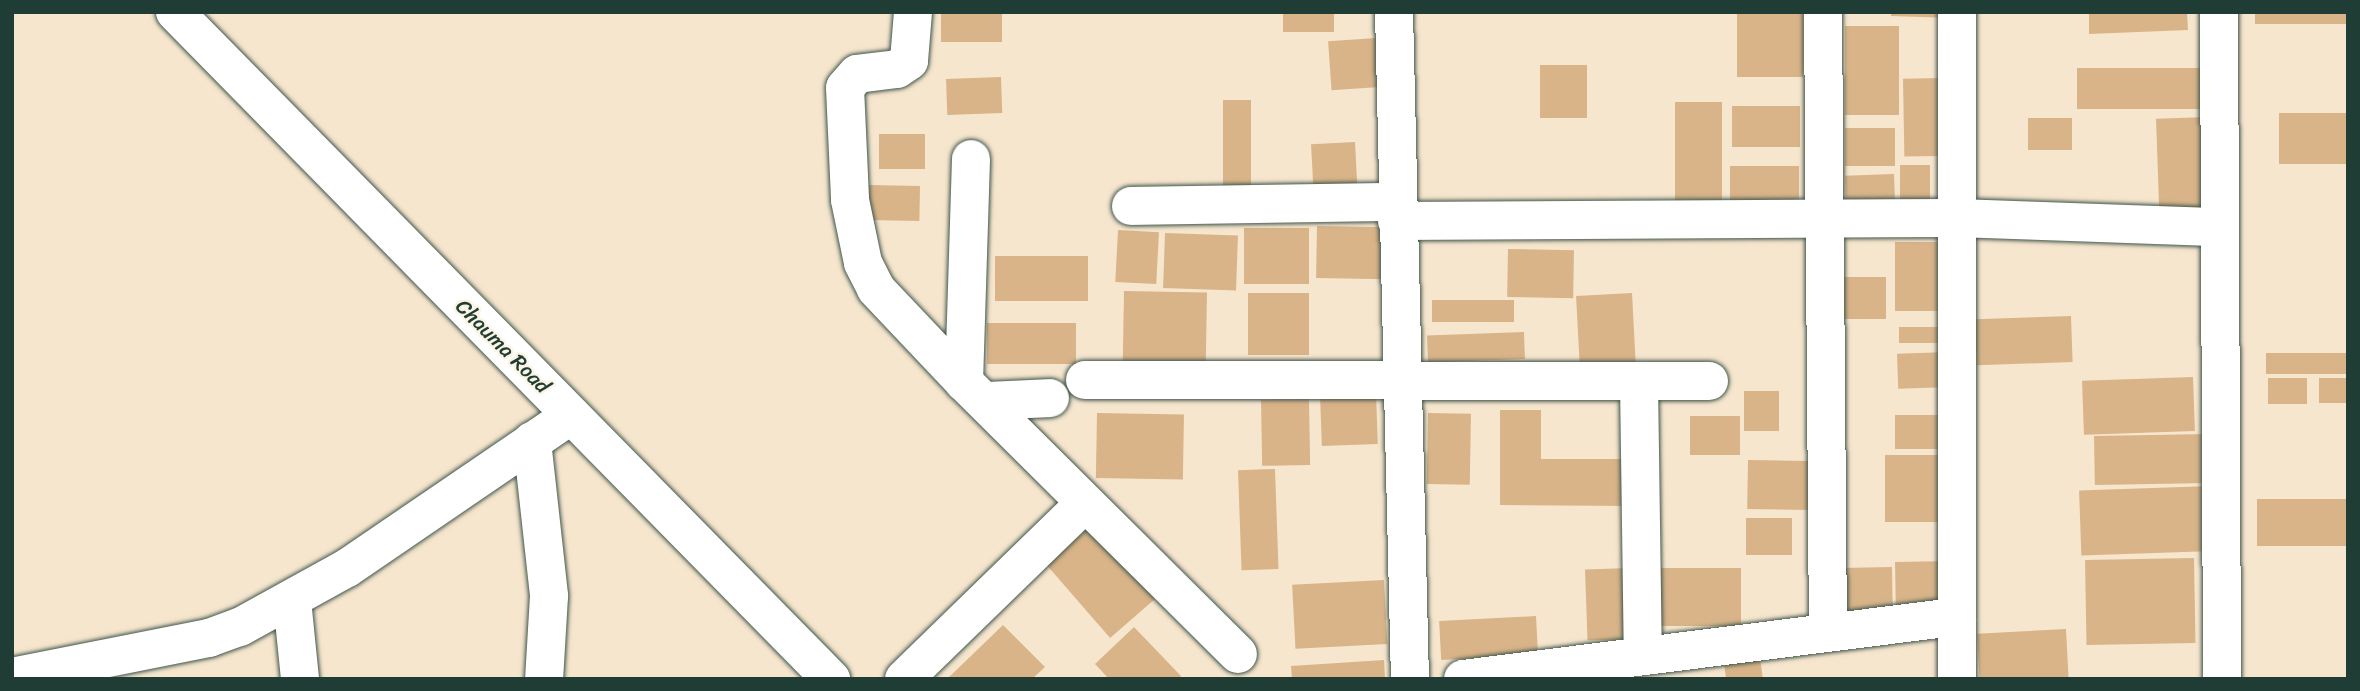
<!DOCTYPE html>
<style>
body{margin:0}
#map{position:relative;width:2360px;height:691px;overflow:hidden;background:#f7e6ce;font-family:Sriracha,sans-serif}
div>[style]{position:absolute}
.building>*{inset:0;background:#d9b489;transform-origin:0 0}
.roads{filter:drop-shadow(0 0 2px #3f564b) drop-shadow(0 0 2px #3f564b)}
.minor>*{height:38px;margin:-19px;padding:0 19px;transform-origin:19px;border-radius:19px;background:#fff}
span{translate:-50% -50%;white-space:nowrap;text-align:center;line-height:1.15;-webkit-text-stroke:5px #fcf5e5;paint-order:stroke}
.street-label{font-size:21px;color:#1f3d34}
.frame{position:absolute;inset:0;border:14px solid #1f3d34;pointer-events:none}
</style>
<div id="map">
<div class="building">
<i style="left:941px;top:12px;width:61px;height:30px"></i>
<i style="left:1283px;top:12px;width:51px;height:20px"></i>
<i style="left:1737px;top:12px;width:66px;height:65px"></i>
<i style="clip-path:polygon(1891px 12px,1952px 12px,1952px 18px,1891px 16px)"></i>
<i style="clip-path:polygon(2089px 12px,2187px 12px,2188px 30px,2089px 34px)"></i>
<i style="left:2255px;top:12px;width:93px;height:12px"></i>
<i style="left:1845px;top:26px;width:54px;height:89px"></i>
<i style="left:1376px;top:38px;width:49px;height:48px;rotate:86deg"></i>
<i style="left:1587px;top:65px;width:53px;height:47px;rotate:90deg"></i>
<i style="left:2216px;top:68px;width:41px;height:139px;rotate:90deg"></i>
<i style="left:1001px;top:77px;width:36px;height:55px;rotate:88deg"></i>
<i style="left:1939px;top:78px;width:78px;height:36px;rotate:89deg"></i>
<i style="left:1223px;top:100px;width:28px;height:91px"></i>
<i style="left:1675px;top:102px;width:47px;height:104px"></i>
<i style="left:1732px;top:106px;width:68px;height:41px"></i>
<i style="left:2279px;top:113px;width:69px;height:51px"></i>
<i style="left:2208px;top:117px;width:98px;height:52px;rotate:88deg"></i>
<i style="left:2028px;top:118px;width:44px;height:32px"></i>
<i style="left:1845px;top:128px;width:50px;height:38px"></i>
<i style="left:879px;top:134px;width:46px;height:35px"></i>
<i style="left:1355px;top:142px;width:42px;height:44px;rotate:87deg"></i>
<i style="left:1900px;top:165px;width:30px;height:36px"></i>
<i style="left:1730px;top:166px;width:69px;height:40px"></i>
<i style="left:1894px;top:174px;width:35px;height:49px;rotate:88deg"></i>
<i style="left:869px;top:185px;width:51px;height:35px;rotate:1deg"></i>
<i style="left:1317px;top:226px;width:70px;height:52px;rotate:1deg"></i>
<i style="left:1244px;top:228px;width:65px;height:56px"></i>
<i style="left:1118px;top:230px;width:41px;height:52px;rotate:3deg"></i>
<i style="left:1165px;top:233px;width:73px;height:55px;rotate:2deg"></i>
<i style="left:1895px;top:242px;width:54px;height:69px"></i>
<i style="left:1508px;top:249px;width:66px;height:48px;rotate:1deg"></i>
<i style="left:995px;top:256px;width:93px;height:45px"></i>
<i style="left:1839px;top:277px;width:47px;height:42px"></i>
<i style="left:1124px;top:291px;width:83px;height:82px;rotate:1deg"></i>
<i style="left:1309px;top:293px;width:62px;height:61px;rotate:90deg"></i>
<i style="left:1632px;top:293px;width:73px;height:56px;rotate:87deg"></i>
<i style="left:1432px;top:300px;width:82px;height:22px"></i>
<i style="left:2071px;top:316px;width:46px;height:96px;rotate:88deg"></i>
<i style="left:987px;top:323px;width:89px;height:41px"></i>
<i style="left:1949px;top:327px;width:16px;height:50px;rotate:90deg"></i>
<i style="left:1524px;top:332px;width:27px;height:97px;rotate:88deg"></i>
<i style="left:1949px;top:352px;width:35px;height:52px;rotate:88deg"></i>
<i style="left:2266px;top:353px;width:82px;height:21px"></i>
<i style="left:2193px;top:377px;width:54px;height:111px;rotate:88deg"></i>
<i style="left:2307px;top:378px;width:26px;height:39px;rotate:90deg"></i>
<i style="left:2319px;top:378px;width:29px;height:25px"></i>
<i style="left:1744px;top:391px;width:35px;height:40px"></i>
<i style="left:1376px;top:393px;width:51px;height:56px;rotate:88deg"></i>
<i style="left:1309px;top:399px;width:66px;height:48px;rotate:89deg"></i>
<i style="clip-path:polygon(1500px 410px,1541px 410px,1541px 459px,1633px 459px,1634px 506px,1500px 505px)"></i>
<i style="left:1097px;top:413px;width:87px;height:65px;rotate:1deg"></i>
<i style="left:1428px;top:413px;width:43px;height:71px;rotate:1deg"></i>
<i style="left:1949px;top:415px;width:34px;height:54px;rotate:90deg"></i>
<i style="left:1690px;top:416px;width:50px;height:39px"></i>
<i style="left:2209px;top:434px;width:49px;height:115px;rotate:89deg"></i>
<i style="left:1885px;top:455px;width:56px;height:67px"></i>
<i style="left:1748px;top:460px;width:64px;height:49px;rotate:1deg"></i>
<i style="left:1275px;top:469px;width:100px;height:37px;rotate:88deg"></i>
<i style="left:2211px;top:486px;width:65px;height:132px;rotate:88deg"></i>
<i style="left:2348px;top:499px;width:47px;height:91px;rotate:90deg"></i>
<i style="left:1746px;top:518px;width:46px;height:37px"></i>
<i style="left:1091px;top:526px;width:97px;height:59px;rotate:49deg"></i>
<i style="left:2194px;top:558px;width:85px;height:109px;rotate:89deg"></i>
<i style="left:1951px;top:561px;width:54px;height:56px;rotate:89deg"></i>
<i style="left:1892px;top:567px;width:46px;height:51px;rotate:89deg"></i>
<i style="left:1630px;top:568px;width:71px;height:45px;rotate:88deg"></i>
<i style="left:1656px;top:568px;width:85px;height:58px"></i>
<i style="left:1384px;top:580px;width:64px;height:92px;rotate:87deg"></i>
<i style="left:1536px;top:616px;width:39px;height:97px;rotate:87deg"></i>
<i style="clip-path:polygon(1003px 625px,1045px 667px,1032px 679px,947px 679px)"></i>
<i style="clip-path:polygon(1134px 627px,1181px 676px,1178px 679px,1109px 679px,1095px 664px)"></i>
<i style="left:2066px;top:629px;width:50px;height:89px;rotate:87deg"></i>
<i style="clip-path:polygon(1760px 658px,1763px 679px,1726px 679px,1724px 662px)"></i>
<i style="clip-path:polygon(1384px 660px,1385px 679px,1292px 679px,1291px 666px)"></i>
</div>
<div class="roads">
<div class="minor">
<i style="left:175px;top:12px;width:936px;rotate:45.48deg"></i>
<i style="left:913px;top:12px;width:49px;rotate:94.7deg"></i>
<i style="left:909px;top:61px;width:14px;rotate:146deg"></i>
<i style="left:897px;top:69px;width:40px;rotate:172.9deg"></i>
<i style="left:857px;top:74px;width:18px;rotate:131deg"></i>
<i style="left:845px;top:88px;width:112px;rotate:87.4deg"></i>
<i style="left:850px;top:200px;width:64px;rotate:78.3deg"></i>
<i style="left:863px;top:263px;width:29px;rotate:63deg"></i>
<i style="left:876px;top:289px;width:128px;rotate:46.6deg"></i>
<i style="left:964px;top:382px;width:386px;rotate:44.8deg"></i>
<i style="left:1394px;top:12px;width:667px;rotate:88.63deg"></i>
<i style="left:1823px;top:12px;width:619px;rotate:89.54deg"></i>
<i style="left:1957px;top:12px;width:667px;rotate:90deg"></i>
<i style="left:2219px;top:12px;width:667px;rotate:89.74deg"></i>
<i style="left:1131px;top:206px;width:266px;rotate:-0.9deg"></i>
<i style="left:1397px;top:221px;width:560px;rotate:-0.31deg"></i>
<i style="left:1957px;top:218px;width:263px;rotate:2deg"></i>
<i style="left:1085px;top:380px;width:624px;rotate:0.09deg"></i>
<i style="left:1639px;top:381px;width:274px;rotate:89.2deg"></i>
<i style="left:964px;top:382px;width:223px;rotate:-88.2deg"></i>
<i style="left:985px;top:401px;width:65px;rotate:-2.6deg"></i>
<i style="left:532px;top:441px;width:156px;rotate:83.7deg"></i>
<i style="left:549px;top:596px;width:83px;rotate:93.4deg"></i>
<i style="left:292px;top:600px;width:79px;rotate:84.2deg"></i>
<i style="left:12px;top:677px;width:201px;rotate:-11.2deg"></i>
<i style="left:209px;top:638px;width:33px;rotate:-20deg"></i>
<i style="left:240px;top:627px;width:122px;rotate:-28.9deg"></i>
<i style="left:347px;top:568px;width:271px;rotate:-34.3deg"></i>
<i style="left:904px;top:679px;width:252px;rotate:-44.2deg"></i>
<i style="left:1463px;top:679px;width:498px;rotate:-7.2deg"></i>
</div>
</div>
<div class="street-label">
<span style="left:503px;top:346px;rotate:45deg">Chauma Road</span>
</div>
<div class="frame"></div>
</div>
